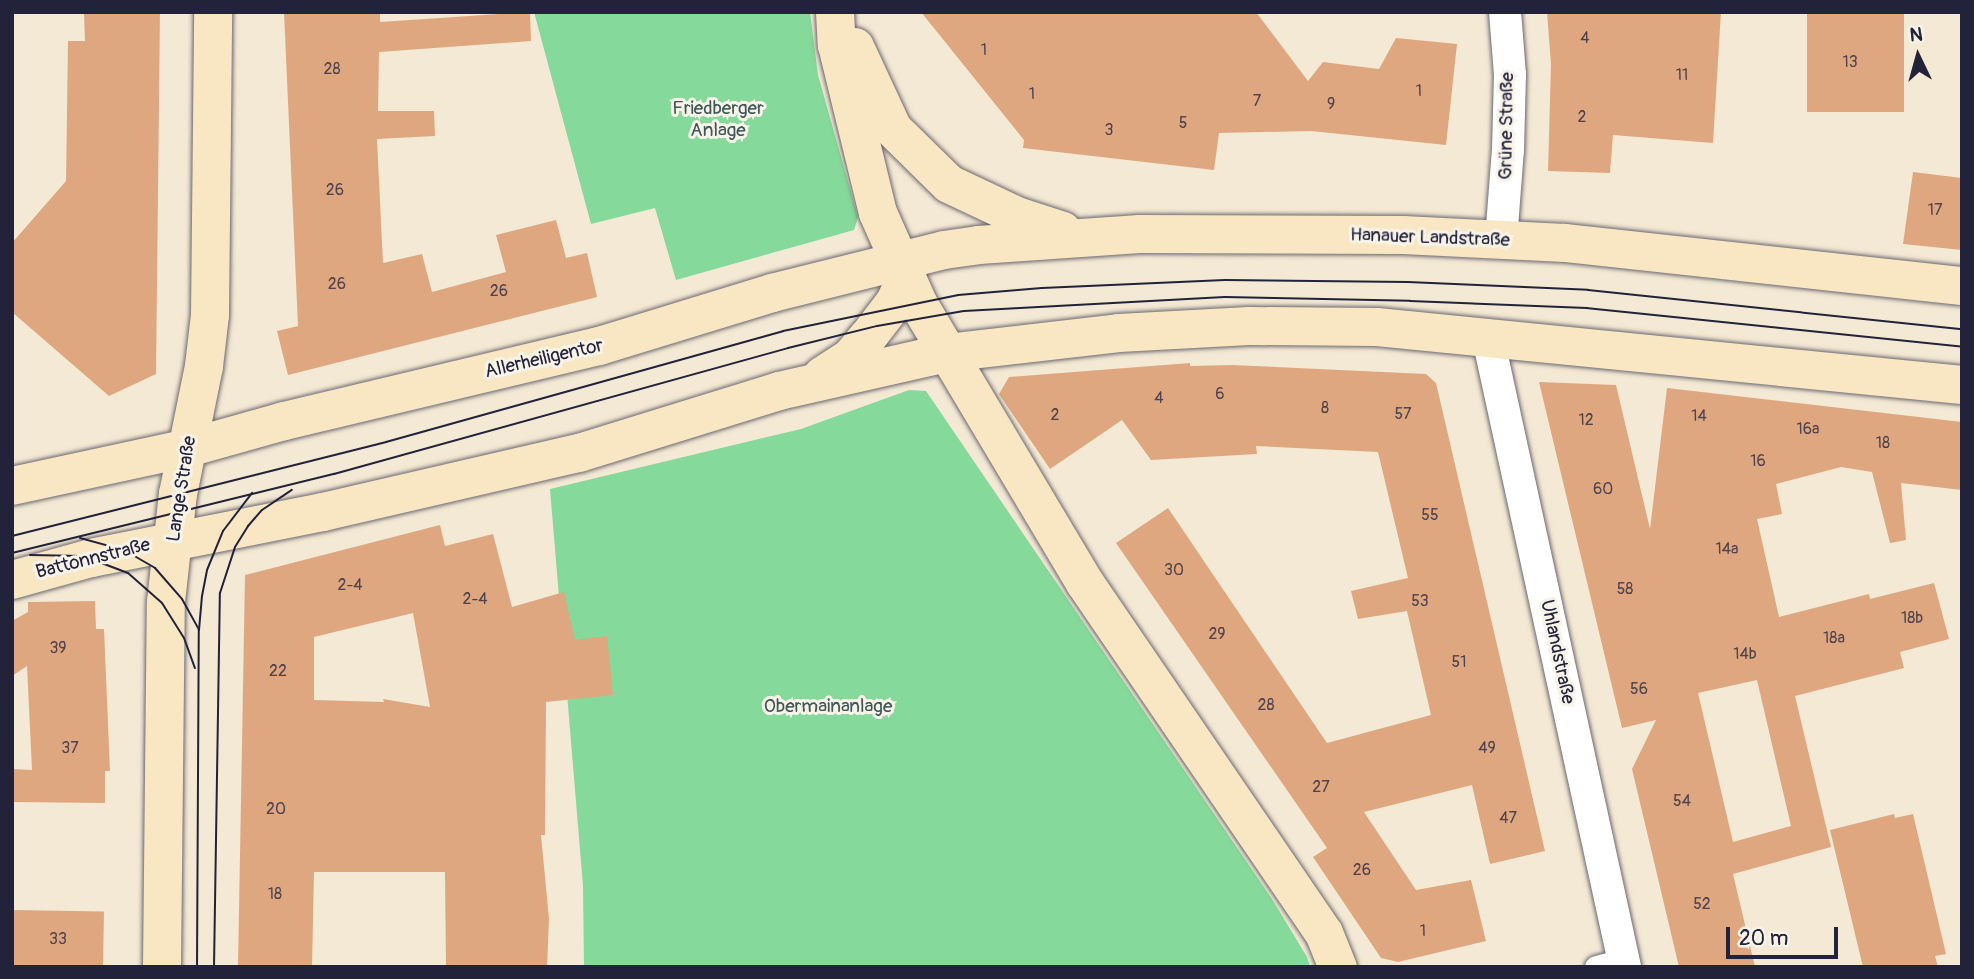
<!DOCTYPE html>
<meta charset="utf-8">
<style>
body{margin:0}
#map{position:relative;width:1974px;height:979px;overflow:hidden;background:#f4e9d4;font-family:Pangolin,sans-serif}
div>[style]{position:absolute}
.green>*{inset:0;background:#85d99a}
.building>*{inset:0;background:#dfa780;transform-origin:0 0}
.roads{filter:drop-shadow(0 0 2px #6c6871) drop-shadow(0 0 2px #6c6871)}
.pedestrian>*{height:23px;margin:-11.5px;padding:0 11.5px;transform-origin:11.5px;border-radius:11.5px;background:#fff}
.minor>*{height:32px;margin:-16px;padding:0 16px;transform-origin:16px;border-radius:16px;background:#fff}
.secondary>*{height:38px;margin:-19px;padding:0 19px;transform-origin:19px;border-radius:19px;background:#f9e7c3}
.tram>*{height:2px;margin:-1px;padding:0 1px;transform-origin:1px;border-radius:1px;background:#22223b}
span{translate:-50% -50%;white-space:nowrap;text-align:center;line-height:1.15;-webkit-text-stroke:6px #f7f3e8;paint-order:stroke}
.number-label{font-size:16px;color:#51434c}
.number-label span{-webkit-text-stroke-width:0}
.park-label{font-size:19px;color:#405958}
.street-label{font-size:19px;color:#22223b}
.frame{position:absolute;inset:0;border:14px solid #22223b;pointer-events:none}
.north{position:absolute;left:1883px;top:21px;width:70px;height:70px;-webkit-text-stroke:5px #f7f3e8;paint-order:stroke;rotate:355deg;font-size:19px;font-weight:700;line-height:28px;text-align:center;color:#22223b}
.north::after{content:'';display:block;margin:auto;width:24px;height:32px;background:#22223b;clip-path:polygon(50% 0,100% 100%,50% 72%,0 100%)}
.scale{position:absolute;left:1726px;top:927px;width:112px;height:32px;box-sizing:border-box;border:4px solid #22223b;border-top:0;padding-left:9px;font-size:21px;line-height:24px;white-space:nowrap;color:#22223b;-webkit-text-stroke:5px #f7f3e8;paint-order:stroke}
</style>
<div id="map">
<div class="green">
<i style="clip-path:polygon(534px 12px,810px 12px,818px 75px,858px 217px,854px 230px,676px 280px,655px 208px,591px 224px)"></i>
<i style="clip-path:polygon(909px 390px,926px 391px,1272px 899px,1307px 957px,1310px 967px,584px 967px,583px 886px,550px 489px,801px 429px)"></i>
</div>
<div class="building">
<i style="clip-path:polygon(84px 12px,160px 12px,156px 374px,109px 396px,12px 312px,12px 243px,66px 181px,68px 41px,85px 41px)"></i>
<i style="clip-path:polygon(284px 12px,380px 12px,380px 22px,530px 12px,531px 41px,379px 52px,378px 111px,434px 111px,435px 136px,377px 139px,383px 263px,422px 254px,432px 292px,506px 272px,496px 235px,556px 220px,566px 258px,587px 253px,597px 297px,288px 375px,277px 331px,298px 326px)"></i>
<i style="clip-path:polygon(921px 12px,1256px 12px,1308px 81px,1323px 62px,1379px 69px,1396px 38px,1457px 44px,1446px 145px,1311px 131px,1219px 133px,1214px 170px,1023px 148px,1024px 140px)"></i>
<i style="clip-path:polygon(1547px 12px,1721px 12px,1713px 143px,1613px 135px,1610px 173px,1548px 171px,1551px 64px)"></i>
<i style="left:1807px;top:12px;width:97px;height:100px"></i>
<i style="clip-path:polygon(1913px 172px,1962px 178px,1962px 250px,1903px 244px)"></i>
<i style="clip-path:polygon(1190px 363px,1190px 366px,1232px 365px,1426px 374px,1436px 383px,1545px 851px,1490px 864px,1472px 785px,1364px 812px,1416px 890px,1471px 880px,1486px 941px,1398px 962px,1381px 958px,1313px 857px,1327px 848px,1116px 543px,1168px 508px,1327px 743px,1431px 715px,1407px 611px,1358px 619px,1351px 591px,1408px 578px,1378px 452px,1256px 446px,1257px 454px,1151px 460px,1122px 420px,1050px 469px,999px 394px,1009px 377px)"></i>
<i style="clip-path:polygon(evenodd,1539px 382px,1616px 385px,1650px 529px,1667px 388px,1962px 422px,1962px 490px,1901px 483px,1906px 540px,1890px 543px,1872px 472px,1841px 467px,1776px 484px,1782px 514px,1757px 519px,1779px 617px,1869px 594px,1870px 599px,1934px 583px,1949px 639px,1900px 652px,1904px 668px,1795px 696px,1831px 847px,1733px 874px,1755px 967px,1679px 967px,1632px 769px,1656px 720px,1622px 728px,1539px 382px,1757px 680px,1791px 826px,1733px 842px,1698px 693px,1757px 680px)"></i>
<i style="clip-path:polygon(evenodd,440px 525px,445px 546px,493px 534px,512px 607px,564px 592px,575px 640px,607px 636px,613px 695px,546px 702px,545px 835px,541px 835px,549px 919px,547px 967px,446px 967px,445px 872px,314px 872px,312px 967px,238px 967px,245px 575px,440px 525px,413px 613px,430px 707px,383px 699px,384px 702px,314px 700px,314px 637px,413px 613px)"></i>
<i style="clip-path:polygon(95px 601px,96px 629px,104px 629px,110px 771px,105px 771px,105px 803px,12px 802px,12px 769px,32px 770px,27px 666px,12px 676px,12px 621px,28px 612px,28px 602px)"></i>
<i style="clip-path:polygon(1894px 814px,1895px 818px,1913px 814px,1946px 954px,1935px 956px,1938px 967px,1863px 967px,1830px 830px)"></i>
<i style="left:12px;top:910px;width:92px;height:57px;rotate:1deg"></i>
</div>
<div class="roads">
<div class="pedestrian">
<i style="left:1596px;top:967px;width:28px;rotate:-15deg"></i>
</div>
<div class="minor">
<i style="left:1501px;top:240px;width:90px;rotate:-85.6deg"></i>
<i style="left:1508px;top:150px;width:75px;rotate:-88.5deg"></i>
<i style="left:1510px;top:75px;width:63px;rotate:-94.5deg"></i>
<i style="left:1488px;top:338px;width:644px;rotate:77.71deg"></i>
</div>
<div class="secondary">
<i style="left:835px;top:12px;width:33px;rotate:87deg"></i>
<i style="left:837px;top:45px;width:173px;rotate:76.3deg"></i>
<i style="left:878px;top:213px;width:98px;rotate:66deg"></i>
<i style="left:918px;top:303px;width:326px;rotate:59.2deg"></i>
<i style="left:1085px;top:583px;width:424px;rotate:55.7deg"></i>
<i style="left:1324px;top:933px;width:37px;rotate:68deg"></i>
<i style="left:855px;top:47px;width:90px;rotate:65.1deg"></i>
<i style="left:893px;top:129px;width:78px;rotate:44.5deg"></i>
<i style="left:949px;top:184px;width:75px;rotate:25.2deg"></i>
<i style="left:1017px;top:216px;width:48px;rotate:18.1deg"></i>
<i style="left:822px;top:376px;width:35px;rotate:-33deg"></i>
<i style="left:851px;top:357px;width:26px;rotate:-50deg"></i>
<i style="left:868px;top:337px;width:44px;rotate:-52.4deg"></i>
<i style="left:895px;top:302px;width:27px;rotate:-66deg"></i>
<i style="left:12px;top:486px;width:180px;rotate:-12.2deg"></i>
<i style="left:188px;top:448px;width:100px;rotate:-15.7deg"></i>
<i style="left:284px;top:421px;width:324px;rotate:-13.4deg"></i>
<i style="left:599px;top:346px;width:181px;rotate:-17deg"></i>
<i style="left:772px;top:293px;width:177px;rotate:-14deg"></i>
<i style="left:944px;top:250px;width:35px;rotate:-8deg"></i>
<i style="left:979px;top:245px;width:161px;rotate:-3.9deg"></i>
<i style="left:1140px;top:234px;width:263px;rotate:0.2deg"></i>
<i style="left:1403px;top:235px;width:162px;rotate:2.8deg"></i>
<i style="left:1565px;top:243px;width:399px;rotate:6.2deg"></i>
<i style="left:12px;top:580px;width:82px;rotate:-15.6deg"></i>
<i style="left:91px;top:558px;width:237px;rotate:-11.2deg"></i>
<i style="left:323px;top:512px;width:263px;rotate:-13deg"></i>
<i style="left:579px;top:453px;width:209px;rotate:-17.2deg"></i>
<i style="left:779px;top:391px;width:171px;rotate:-12.8deg"></i>
<i style="left:946px;top:353px;width:174px;rotate:-6.6deg"></i>
<i style="left:1119px;top:333px;width:130px;rotate:-3.1deg"></i>
<i style="left:1249px;top:326px;width:128px;rotate:0.4deg"></i>
<i style="left:1377px;top:327px;width:588px;rotate:5.66deg"></i>
<i style="left:162px;top:967px;width:365px;rotate:-89.4deg"></i>
<i style="left:166px;top:602px;width:109px;rotate:-83.7deg"></i>
<i style="left:178px;top:494px;width:131px;rotate:-78.5deg"></i>
<i style="left:204px;top:366px;width:51px;rotate:-83.3deg"></i>
<i style="left:210px;top:315px;width:303px;rotate:-89.4deg"></i>
</div>
</div>
<div class="tram">
<i style="left:12px;top:536px;width:386px;rotate:-14.1deg"></i>
<i style="left:386px;top:442px;width:412px;rotate:-15.6deg"></i>
<i style="left:783px;top:331px;width:179px;rotate:-11.6deg"></i>
<i style="left:958px;top:295px;width:84px;rotate:-4.8deg"></i>
<i style="left:1042px;top:288px;width:183px;rotate:-2.5deg"></i>
<i style="left:1225px;top:280px;width:183px;rotate:0.6deg"></i>
<i style="left:1408px;top:282px;width:180px;rotate:2.5deg"></i>
<i style="left:1588px;top:290px;width:376px;rotate:6deg"></i>
<i style="left:80px;top:538px;width:46px;rotate:15.3deg"></i>
<i style="left:124px;top:550px;width:36px;rotate:30deg"></i>
<i style="left:155px;top:568px;width:41px;rotate:48.9deg"></i>
<i style="left:182px;top:599px;width:35px;rotate:61deg"></i>
<i style="left:12px;top:553px;width:332px;rotate:-13.8deg"></i>
<i style="left:334px;top:474px;width:471px;rotate:-15.5deg"></i>
<i style="left:788px;top:348px;width:92px;rotate:-13.9deg"></i>
<i style="left:877px;top:326px;width:88px;rotate:-9.8deg"></i>
<i style="left:964px;top:311px;width:261px;rotate:-3.1deg"></i>
<i style="left:1225px;top:297px;width:185px;rotate:1.2deg"></i>
<i style="left:1410px;top:301px;width:177px;rotate:2.3deg"></i>
<i style="left:1587px;top:308px;width:377px;rotate:5.9deg"></i>
<i style="left:30px;top:555px;width:53px;rotate:1.1deg"></i>
<i style="left:83px;top:556px;width:48px;rotate:20.7deg"></i>
<i style="left:128px;top:573px;width:45px;rotate:41.4deg"></i>
<i style="left:162px;top:603px;width:41px;rotate:57.8deg"></i>
<i style="left:184px;top:638px;width:32px;rotate:70deg"></i>
<i style="left:197px;top:967px;width:337px;rotate:-89.7deg"></i>
<i style="left:199px;top:630px;width:34px;rotate:-85deg"></i>
<i style="left:202px;top:596px;width:26px;rotate:-79deg"></i>
<i style="left:207px;top:570px;width:42px;rotate:-67.7deg"></i>
<i style="left:223px;top:531px;width:48px;rotate:-52.7deg"></i>
<i style="left:214px;top:967px;width:374px;rotate:-89.1deg"></i>
<i style="left:220px;top:593px;width:48px;rotate:-71.9deg"></i>
<i style="left:235px;top:547px;width:25px;rotate:-58deg"></i>
<i style="left:248px;top:526px;width:21px;rotate:-49deg"></i>
<i style="left:262px;top:510px;width:36px;rotate:-34deg"></i>
</div>
<div class="number-label">
<span style="left:1585px;top:38px">4</span>
<span style="left:984px;top:50px">1</span>
<span style="left:1850px;top:62px">13</span>
<span style="left:332px;top:69px">28</span>
<span style="left:1682px;top:75px">11</span>
<span style="left:1419px;top:91px">1</span>
<span style="left:1032px;top:94px">1</span>
<span style="left:1257px;top:101px">7</span>
<span style="left:1331px;top:104px">9</span>
<span style="left:1582px;top:117px">2</span>
<span style="left:1183px;top:123px">5</span>
<span style="left:1109px;top:130px">3</span>
<span style="left:335px;top:190px">26</span>
<span style="left:1935px;top:210px">17</span>
<span style="left:337px;top:284px">26</span>
<span style="left:499px;top:291px">26</span>
<span style="left:1220px;top:394px">6</span>
<span style="left:1159px;top:398px">4</span>
<span style="left:1325px;top:408px">8</span>
<span style="left:1403px;top:414px">57</span>
<span style="left:1055px;top:415px">2</span>
<span style="left:1699px;top:416px">14</span>
<span style="left:1586px;top:420px">12</span>
<span style="left:1808px;top:429px">16a</span>
<span style="left:1883px;top:443px">18</span>
<span style="left:1758px;top:461px">16</span>
<span style="left:1603px;top:489px">60</span>
<span style="left:1430px;top:515px">55</span>
<span style="left:1727px;top:549px">14a</span>
<span style="left:1174px;top:570px">30</span>
<span style="left:350px;top:585px">2-4</span>
<span style="left:1625px;top:589px">58</span>
<span style="left:475px;top:599px">2-4</span>
<span style="left:1420px;top:601px">53</span>
<span style="left:1912px;top:618px">18b</span>
<span style="left:1217px;top:634px">29</span>
<span style="left:1834px;top:638px">18a</span>
<span style="left:58px;top:648px">39</span>
<span style="left:1745px;top:654px">14b</span>
<span style="left:1459px;top:662px">51</span>
<span style="left:278px;top:671px">22</span>
<span style="left:1639px;top:689px">56</span>
<span style="left:1266px;top:705px">28</span>
<span style="left:70px;top:748px">37</span>
<span style="left:1487px;top:748px">49</span>
<span style="left:1321px;top:787px">27</span>
<span style="left:1682px;top:801px">54</span>
<span style="left:276px;top:809px">20</span>
<span style="left:1508px;top:818px">47</span>
<span style="left:1362px;top:870px">26</span>
<span style="left:275px;top:894px">18</span>
<span style="left:1702px;top:904px">52</span>
<span style="left:1423px;top:931px">1</span>
<span style="left:58px;top:939px">33</span>
</div>
<div class="park-label">
<span style="left:718px;top:120px">Friedberger<br>Anlage</span>
<span style="left:828px;top:707px">Obermainanlage</span>
</div>
<div class="street-label">
<span style="left:1507px;top:126px;rotate:-89deg">Grüne Straße</span>
<span style="left:1430px;top:238px;rotate:2deg">Hanauer Landstraße</span>
<span style="left:544px;top:359px;rotate:-13deg">Allerheiligentor</span>
<span style="left:182px;top:489px;rotate:-81deg">Lange Straße</span>
<span style="left:93px;top:559px;rotate:-14deg">Battonnstraße</span>
<span style="left:1557px;top:652px;rotate:78deg">Uhlandstraße</span>
</div>
<div class="frame"></div>
<div class="north">N</div>
<div class="scale">20 m</div>
</div>
